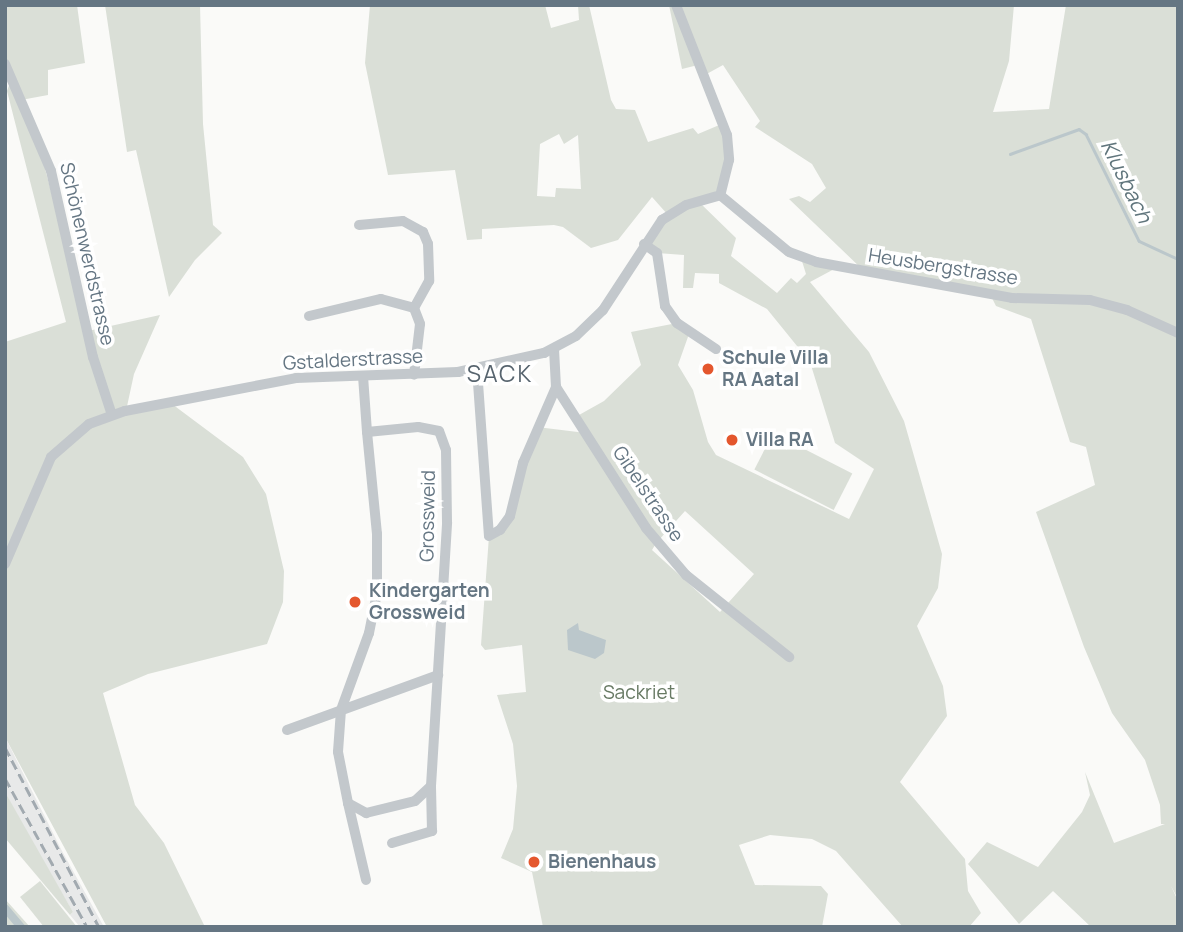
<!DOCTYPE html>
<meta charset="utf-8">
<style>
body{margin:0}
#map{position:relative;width:1183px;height:932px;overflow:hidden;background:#fafaf8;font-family:Manrope,sans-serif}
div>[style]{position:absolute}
.built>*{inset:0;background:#e8e9e9}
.green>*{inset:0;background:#dadfd7;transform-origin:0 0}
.water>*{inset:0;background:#bbc7cb}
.stream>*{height:2.5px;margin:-1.25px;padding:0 1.25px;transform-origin:1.25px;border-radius:1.25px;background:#bbc7cb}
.canal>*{height:8px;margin:-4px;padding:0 4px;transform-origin:4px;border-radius:4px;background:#bbc7cb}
.minor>*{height:10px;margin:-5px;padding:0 5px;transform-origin:5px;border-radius:5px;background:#c3c8cc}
.rail>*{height:2.5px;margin-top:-1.25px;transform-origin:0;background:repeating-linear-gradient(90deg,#a2aab0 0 10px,transparent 0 15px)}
.dots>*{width:19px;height:19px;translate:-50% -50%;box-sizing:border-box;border:4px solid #fff;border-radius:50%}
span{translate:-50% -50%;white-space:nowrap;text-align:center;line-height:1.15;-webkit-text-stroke:7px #fff;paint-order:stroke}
.street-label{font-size:19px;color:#657683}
.poi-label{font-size:19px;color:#657683;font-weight:700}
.left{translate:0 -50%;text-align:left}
.park-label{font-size:19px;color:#687a64}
.water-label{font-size:21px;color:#60757c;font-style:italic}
.quarter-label{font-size:23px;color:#57646e;letter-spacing:2px}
.frame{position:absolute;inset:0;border:7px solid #657683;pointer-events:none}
</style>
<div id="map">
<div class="built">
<i style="clip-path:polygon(5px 737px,62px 851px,104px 927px,80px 927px,70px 915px,73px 912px,21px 824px,5px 792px)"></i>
</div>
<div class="green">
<i style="clip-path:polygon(5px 5px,77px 5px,85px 63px,48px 70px,48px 95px,21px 100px,34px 127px,88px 331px,160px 315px,134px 374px,126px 411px,172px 404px,243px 457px,266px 494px,284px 571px,283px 602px,267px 644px,148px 674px,103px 693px,135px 805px,164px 843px,205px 927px,107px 927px,5px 737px,5px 342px,66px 322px,7px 91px,11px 80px,5px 64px)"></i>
<i style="clip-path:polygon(105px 5px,200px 5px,203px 124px,213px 225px,222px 233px,195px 260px,169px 297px,136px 150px,127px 152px)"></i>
<i style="clip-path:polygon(evenodd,370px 5px,545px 5px,551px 28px,579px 20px,578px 5px,589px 5px,611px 100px,616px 109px,635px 110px,648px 142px,693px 128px,698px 134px,724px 123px,727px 135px,723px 187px,699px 202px,736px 238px,731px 256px,777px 293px,791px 278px,797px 283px,806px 274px,801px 258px,838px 267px,810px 282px,869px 352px,904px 421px,942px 554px,938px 588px,917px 626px,943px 686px,947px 716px,900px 782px,965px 859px,968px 891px,981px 913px,969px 927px,903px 927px,836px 851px,812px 839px,770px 835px,739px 845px,755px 885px,821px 886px,828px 894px,822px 927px,543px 927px,532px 872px,501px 858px,513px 829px,517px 786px,513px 744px,497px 695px,526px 692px,522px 645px,485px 650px,481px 645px,489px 536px,500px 530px,537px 427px,586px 433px,655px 545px,652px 550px,720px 612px,754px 574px,685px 511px,658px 541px,579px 415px,604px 401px,641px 365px,631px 332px,677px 323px,689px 334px,678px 365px,693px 390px,708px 442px,716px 455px,849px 519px,874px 469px,835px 443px,810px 362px,767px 309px,719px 283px,719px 274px,695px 273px,693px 288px,683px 288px,684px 255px,657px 253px,644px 244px,668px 215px,652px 197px,618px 240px,591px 248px,563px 227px,554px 225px,482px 229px,482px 239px,467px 240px,455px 170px,388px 175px,365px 63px,370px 5px,559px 134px,564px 144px,578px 135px,581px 189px,556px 188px,555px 197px,537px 196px,540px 144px,559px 134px)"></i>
<i style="clip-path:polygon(669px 5px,1014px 5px,1009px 61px,993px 112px,1049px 109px,1066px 5px,1178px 5px,1178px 899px,1171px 886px,1178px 901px,1178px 927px,1091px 927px,1053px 891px,1019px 924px,968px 864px,987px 842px,1038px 867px,1082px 812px,1090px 795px,1085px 772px,1114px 843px,1165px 824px,1161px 824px,1160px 805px,1145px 760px,1112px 713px,1084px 647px,1036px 512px,1095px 485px,1086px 447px,1070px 442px,1031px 319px,996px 306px,990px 294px,864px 271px,789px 199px,799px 196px,810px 202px,826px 188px,812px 164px,755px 127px,760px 121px,723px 65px,703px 76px,698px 65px,682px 69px)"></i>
<i style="left:773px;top:433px;width:89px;height:41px;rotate:27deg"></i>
<i style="clip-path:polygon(5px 792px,73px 912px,70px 915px,5px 838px)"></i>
<i style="clip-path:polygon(40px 881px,77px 927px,44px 927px,20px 897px)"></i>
<i style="clip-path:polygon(5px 899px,30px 927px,5px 927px)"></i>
</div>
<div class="water">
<i style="clip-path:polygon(578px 623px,579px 630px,606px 640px,604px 653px,595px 659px,568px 650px,567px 630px)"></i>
</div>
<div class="stream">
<i style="left:1010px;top:154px;width:73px;rotate:-19.9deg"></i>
<i style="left:1079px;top:129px;width:9px;rotate:36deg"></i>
<i style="left:1086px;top:134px;width:119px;rotate:63.6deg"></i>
<i style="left:1139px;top:241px;width:43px;rotate:24.8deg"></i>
</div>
<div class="canal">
<i style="left:5px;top:908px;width:25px;rotate:50deg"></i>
</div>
<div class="minor">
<i style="left:676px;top:5px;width:140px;rotate:68.6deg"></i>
<i style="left:727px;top:135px;width:25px;rotate:85deg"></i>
<i style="left:729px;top:160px;width:36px;rotate:104deg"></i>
<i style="left:5px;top:64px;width:116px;rotate:66.7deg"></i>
<i style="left:51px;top:171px;width:191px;rotate:77.3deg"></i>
<i style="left:93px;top:357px;width:61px;rotate:71.9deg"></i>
<i style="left:720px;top:195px;width:89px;rotate:39.6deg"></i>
<i style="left:789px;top:252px;width:29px;rotate:20deg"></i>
<i style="left:816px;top:262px;width:199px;rotate:10.4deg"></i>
<i style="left:1012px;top:298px;width:78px;rotate:1.5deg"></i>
<i style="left:1090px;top:300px;width:38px;rotate:15deg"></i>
<i style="left:1127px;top:310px;width:56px;rotate:24.3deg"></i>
<i style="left:359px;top:225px;width:44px;rotate:-5.2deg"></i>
<i style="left:403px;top:221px;width:23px;rotate:29deg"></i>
<i style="left:423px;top:232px;width:13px;rotate:67deg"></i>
<i style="left:428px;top:244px;width:37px;rotate:88deg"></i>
<i style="left:429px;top:281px;width:31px;rotate:119deg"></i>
<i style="left:644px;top:244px;width:16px;rotate:35deg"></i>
<i style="left:657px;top:253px;width:54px;rotate:81.4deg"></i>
<i style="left:665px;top:306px;width:21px;rotate:55deg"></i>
<i style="left:677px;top:323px;width:47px;rotate:33.7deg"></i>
<i style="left:309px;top:316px;width:74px;rotate:-13.3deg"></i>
<i style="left:381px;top:299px;width:34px;rotate:15deg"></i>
<i style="left:414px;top:308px;width:17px;rotate:69deg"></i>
<i style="left:420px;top:324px;width:51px;rotate:96.7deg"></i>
<i style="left:554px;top:349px;width:38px;rotate:87deg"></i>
<i style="left:556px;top:387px;width:167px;rotate:57.4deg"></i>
<i style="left:646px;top:528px;width:62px;rotate:49.6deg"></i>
<i style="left:686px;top:575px;width:132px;rotate:38.5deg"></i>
<i style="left:477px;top:369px;width:167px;rotate:85.9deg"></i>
<i style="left:489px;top:536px;width:13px;rotate:-29deg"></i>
<i style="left:500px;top:530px;width:17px;rotate:-54deg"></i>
<i style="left:510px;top:516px;width:55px;rotate:-76.2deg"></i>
<i style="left:523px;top:463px;width:83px;rotate:-66.5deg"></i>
<i style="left:363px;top:376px;width:56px;rotate:85.9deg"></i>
<i style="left:367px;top:432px;width:102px;rotate:84.4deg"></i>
<i style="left:377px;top:534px;width:59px;rotate:90deg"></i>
<i style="left:377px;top:593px;width:41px;rotate:101.3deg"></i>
<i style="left:369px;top:633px;width:82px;rotate:110deg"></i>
<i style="left:341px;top:710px;width:42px;rotate:94.1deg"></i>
<i style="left:338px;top:752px;width:52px;rotate:78.9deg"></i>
<i style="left:348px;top:803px;width:21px;rotate:29deg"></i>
<i style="left:366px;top:813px;width:50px;rotate:-13.8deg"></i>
<i style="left:415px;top:801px;width:22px;rotate:-43deg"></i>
<i style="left:431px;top:786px;width:264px;rotate:-86.5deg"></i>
<i style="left:447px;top:522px;width:72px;rotate:-90.8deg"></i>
<i style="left:446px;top:450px;width:20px;rotate:-110deg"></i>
<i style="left:439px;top:431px;width:21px;rotate:-169deg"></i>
<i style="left:418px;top:427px;width:51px;rotate:174.4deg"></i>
<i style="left:5px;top:564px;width:116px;rotate:-66.7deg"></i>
<i style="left:51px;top:457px;width:50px;rotate:-41deg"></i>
<i style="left:89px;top:424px;width:38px;rotate:-20deg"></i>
<i style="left:125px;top:411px;width:174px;rotate:-10.9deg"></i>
<i style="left:296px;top:378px;width:162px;rotate:-2.1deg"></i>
<i style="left:458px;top:372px;width:88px;rotate:-12.5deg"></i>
<i style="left:544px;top:353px;width:36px;rotate:-28deg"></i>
<i style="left:576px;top:336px;width:37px;rotate:-44deg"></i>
<i style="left:603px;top:310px;width:108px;rotate:-56.8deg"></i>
<i style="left:662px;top:220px;width:28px;rotate:-32deg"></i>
<i style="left:686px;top:205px;width:35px;rotate:-16deg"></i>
<i style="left:287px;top:730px;width:161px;rotate:-20deg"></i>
<i style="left:348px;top:803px;width:79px;rotate:76.8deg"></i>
<i style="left:392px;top:843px;width:42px;rotate:-16.7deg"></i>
<i style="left:432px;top:831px;width:45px;rotate:-91.3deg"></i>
</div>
<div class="rail">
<i style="left:5px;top:747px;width:203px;rotate:62.4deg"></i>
<i style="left:5px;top:778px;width:168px;rotate:61.1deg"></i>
</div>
<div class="dots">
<i style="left:708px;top:369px;background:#e4572e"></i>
<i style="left:732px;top:440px;background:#e4572e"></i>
<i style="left:355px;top:602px;background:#e4572e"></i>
<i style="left:534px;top:862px;background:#e4572e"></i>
</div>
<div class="street-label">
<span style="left:87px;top:254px;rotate:77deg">Schönenwerdstrasse</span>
<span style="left:943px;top:267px;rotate:9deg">Heusbergstrasse</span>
<span style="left:353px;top:360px;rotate:-3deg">Gstalderstrasse</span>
<span style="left:648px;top:494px;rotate:56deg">Gibelstrasse</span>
<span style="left:428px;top:516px;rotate:-89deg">Grossweid</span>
</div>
<div class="poi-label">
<span class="left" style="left:722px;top:369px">Schule Villa<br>RA Aatal</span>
<span class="left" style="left:746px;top:440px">Villa RA</span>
<span class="left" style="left:369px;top:602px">Kindergarten<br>Grossweid</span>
<span class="left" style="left:548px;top:862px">Bienenhaus</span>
</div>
<div class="park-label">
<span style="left:639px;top:693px">Sackriet</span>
</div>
<div class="water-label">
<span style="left:1127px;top:181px;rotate:64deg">Klusbach</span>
</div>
<div class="quarter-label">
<span style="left:500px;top:373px">SACK</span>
</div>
<div class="frame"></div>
</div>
